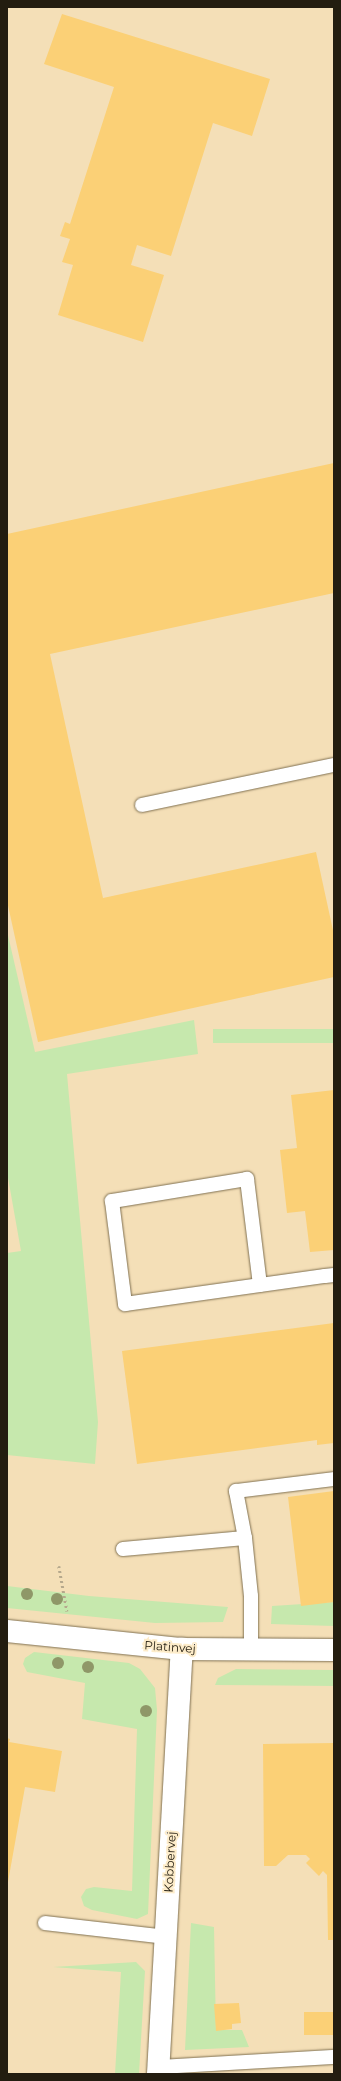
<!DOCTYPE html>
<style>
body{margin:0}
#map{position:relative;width:341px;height:2081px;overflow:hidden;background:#fdecc9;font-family:Montserrat,sans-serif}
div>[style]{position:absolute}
.built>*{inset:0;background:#f4dfb7;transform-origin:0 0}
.green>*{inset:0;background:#c6e8ad;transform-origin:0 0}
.building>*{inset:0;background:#fbd076;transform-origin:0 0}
.path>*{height:2.5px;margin-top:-1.25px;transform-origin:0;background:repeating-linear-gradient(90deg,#b5a88c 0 2px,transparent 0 5px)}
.roads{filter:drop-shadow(0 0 1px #807152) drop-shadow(0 0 1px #807152)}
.service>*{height:14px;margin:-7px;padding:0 7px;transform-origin:7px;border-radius:7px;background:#fff}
.tertiary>*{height:22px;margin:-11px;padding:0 11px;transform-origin:11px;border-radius:11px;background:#fff}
.trees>*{width:12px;height:12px;margin:-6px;border-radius:50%;background:#8f9768}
span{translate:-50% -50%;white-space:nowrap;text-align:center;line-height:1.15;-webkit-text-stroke:4px #fdecc9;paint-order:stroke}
.street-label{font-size:12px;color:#231d10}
.frame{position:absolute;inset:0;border:8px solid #231d10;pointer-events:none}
</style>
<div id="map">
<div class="built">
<i style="left:7px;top:7px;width:327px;height:2067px"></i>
</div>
<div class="green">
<i style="clip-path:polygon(7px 931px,35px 1052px,194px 1020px,198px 1054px,67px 1074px,98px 1422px,95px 1464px,7px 1455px,7px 1253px,21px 1251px,7px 1172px)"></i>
<i style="left:334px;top:1029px;width:14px;height:121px;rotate:90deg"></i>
<i style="clip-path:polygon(7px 1586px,89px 1596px,228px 1607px,223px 1622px,155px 1623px,7px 1608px)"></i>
<i style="clip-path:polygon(334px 1602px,334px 1626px,271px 1624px,272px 1606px)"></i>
<i style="clip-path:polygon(34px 1652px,129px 1663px,140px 1669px,155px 1688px,157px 1710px,148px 1914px,137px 1919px,92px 1910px,84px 1906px,81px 1897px,86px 1889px,94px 1887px,132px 1891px,137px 1729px,82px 1719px,85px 1683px,27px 1672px,23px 1664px,25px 1658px)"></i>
<i style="clip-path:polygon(236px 1669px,334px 1670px,334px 1686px,215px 1685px,218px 1678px)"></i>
<i style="clip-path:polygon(191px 1923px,214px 1927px,216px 2030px,242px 2030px,249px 2047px,185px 2050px)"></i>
<i style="clip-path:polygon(136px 1962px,145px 1971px,139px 2074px,115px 2074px,121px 1972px,53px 1967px)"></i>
</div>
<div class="building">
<i style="clip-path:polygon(62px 14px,270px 79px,252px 136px,213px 123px,171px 256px,137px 245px,131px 265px,164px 275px,143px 342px,58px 315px,73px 265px,62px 262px,70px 239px,60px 236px,65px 222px,70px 224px,114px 87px,44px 64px)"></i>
<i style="clip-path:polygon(334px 463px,334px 593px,50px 654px,103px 898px,316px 852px,334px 935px,334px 977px,38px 1042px,7px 901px,7px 534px)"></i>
<i style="clip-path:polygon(334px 1090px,334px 1250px,310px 1252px,305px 1211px,287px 1213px,280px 1150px,297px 1148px,291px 1095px)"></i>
<i style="clip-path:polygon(334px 1323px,334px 1443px,317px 1445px,317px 1440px,137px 1464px,122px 1351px)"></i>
<i style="clip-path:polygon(334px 1491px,334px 1602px,301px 1606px,288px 1497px)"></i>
<i style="clip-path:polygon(7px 1738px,10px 1739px,9px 1742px,62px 1751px,55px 1792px,25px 1787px,8px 1882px)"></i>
<i style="clip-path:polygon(334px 1743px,334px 1940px,328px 1940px,327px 1875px,323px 1871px,319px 1876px,306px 1863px,310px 1859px,306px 1855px,288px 1855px,276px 1866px,264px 1866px,263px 1744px)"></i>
<i style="clip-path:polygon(239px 2003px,241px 2023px,232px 2024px,232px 2029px,216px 2031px,214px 2004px)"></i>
<i style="left:334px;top:2012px;width:23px;height:30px;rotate:90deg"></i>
</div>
<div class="path">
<i style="left:59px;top:1566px;width:46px;rotate:79.9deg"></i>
</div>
<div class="roads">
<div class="service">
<i style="left:142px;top:805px;width:196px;rotate:-11.8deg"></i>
<i style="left:260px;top:1285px;width:107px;rotate:-97deg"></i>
<i style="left:247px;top:1179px;width:137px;rotate:170.7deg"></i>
<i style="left:112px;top:1201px;width:104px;rotate:82.8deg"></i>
<i style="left:125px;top:1304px;width:202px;rotate:-8deg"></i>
<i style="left:325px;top:1276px;width:9px;rotate:-6deg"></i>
<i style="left:245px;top:1538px;width:48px;rotate:-100.8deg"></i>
<i style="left:236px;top:1491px;width:99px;rotate:-7deg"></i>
<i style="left:123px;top:1549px;width:122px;rotate:-5.2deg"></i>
<i style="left:245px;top:1538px;width:58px;rotate:84.1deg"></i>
<i style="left:251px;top:1596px;width:54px;rotate:90deg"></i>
<i style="left:45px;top:1923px;width:122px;rotate:6.6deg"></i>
<i style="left:158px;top:2067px;width:176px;rotate:-3.3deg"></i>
</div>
<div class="tertiary">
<i style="left:7px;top:1631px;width:176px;rotate:5.9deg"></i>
<i style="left:182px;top:1649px;width:152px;rotate:0.4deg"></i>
<i style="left:158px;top:2074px;width:426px;rotate:-86.8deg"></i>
</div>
</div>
<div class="trees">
<i style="left:27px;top:1594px"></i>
<i style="left:57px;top:1599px"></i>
<i style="left:58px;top:1663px"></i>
<i style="left:88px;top:1667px"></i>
<i style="left:146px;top:1711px"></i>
</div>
<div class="street-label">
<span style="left:170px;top:1647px;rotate:4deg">Platinvej</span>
<span style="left:170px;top:1862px;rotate:-87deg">Kobbervej</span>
</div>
<div class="frame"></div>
</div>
